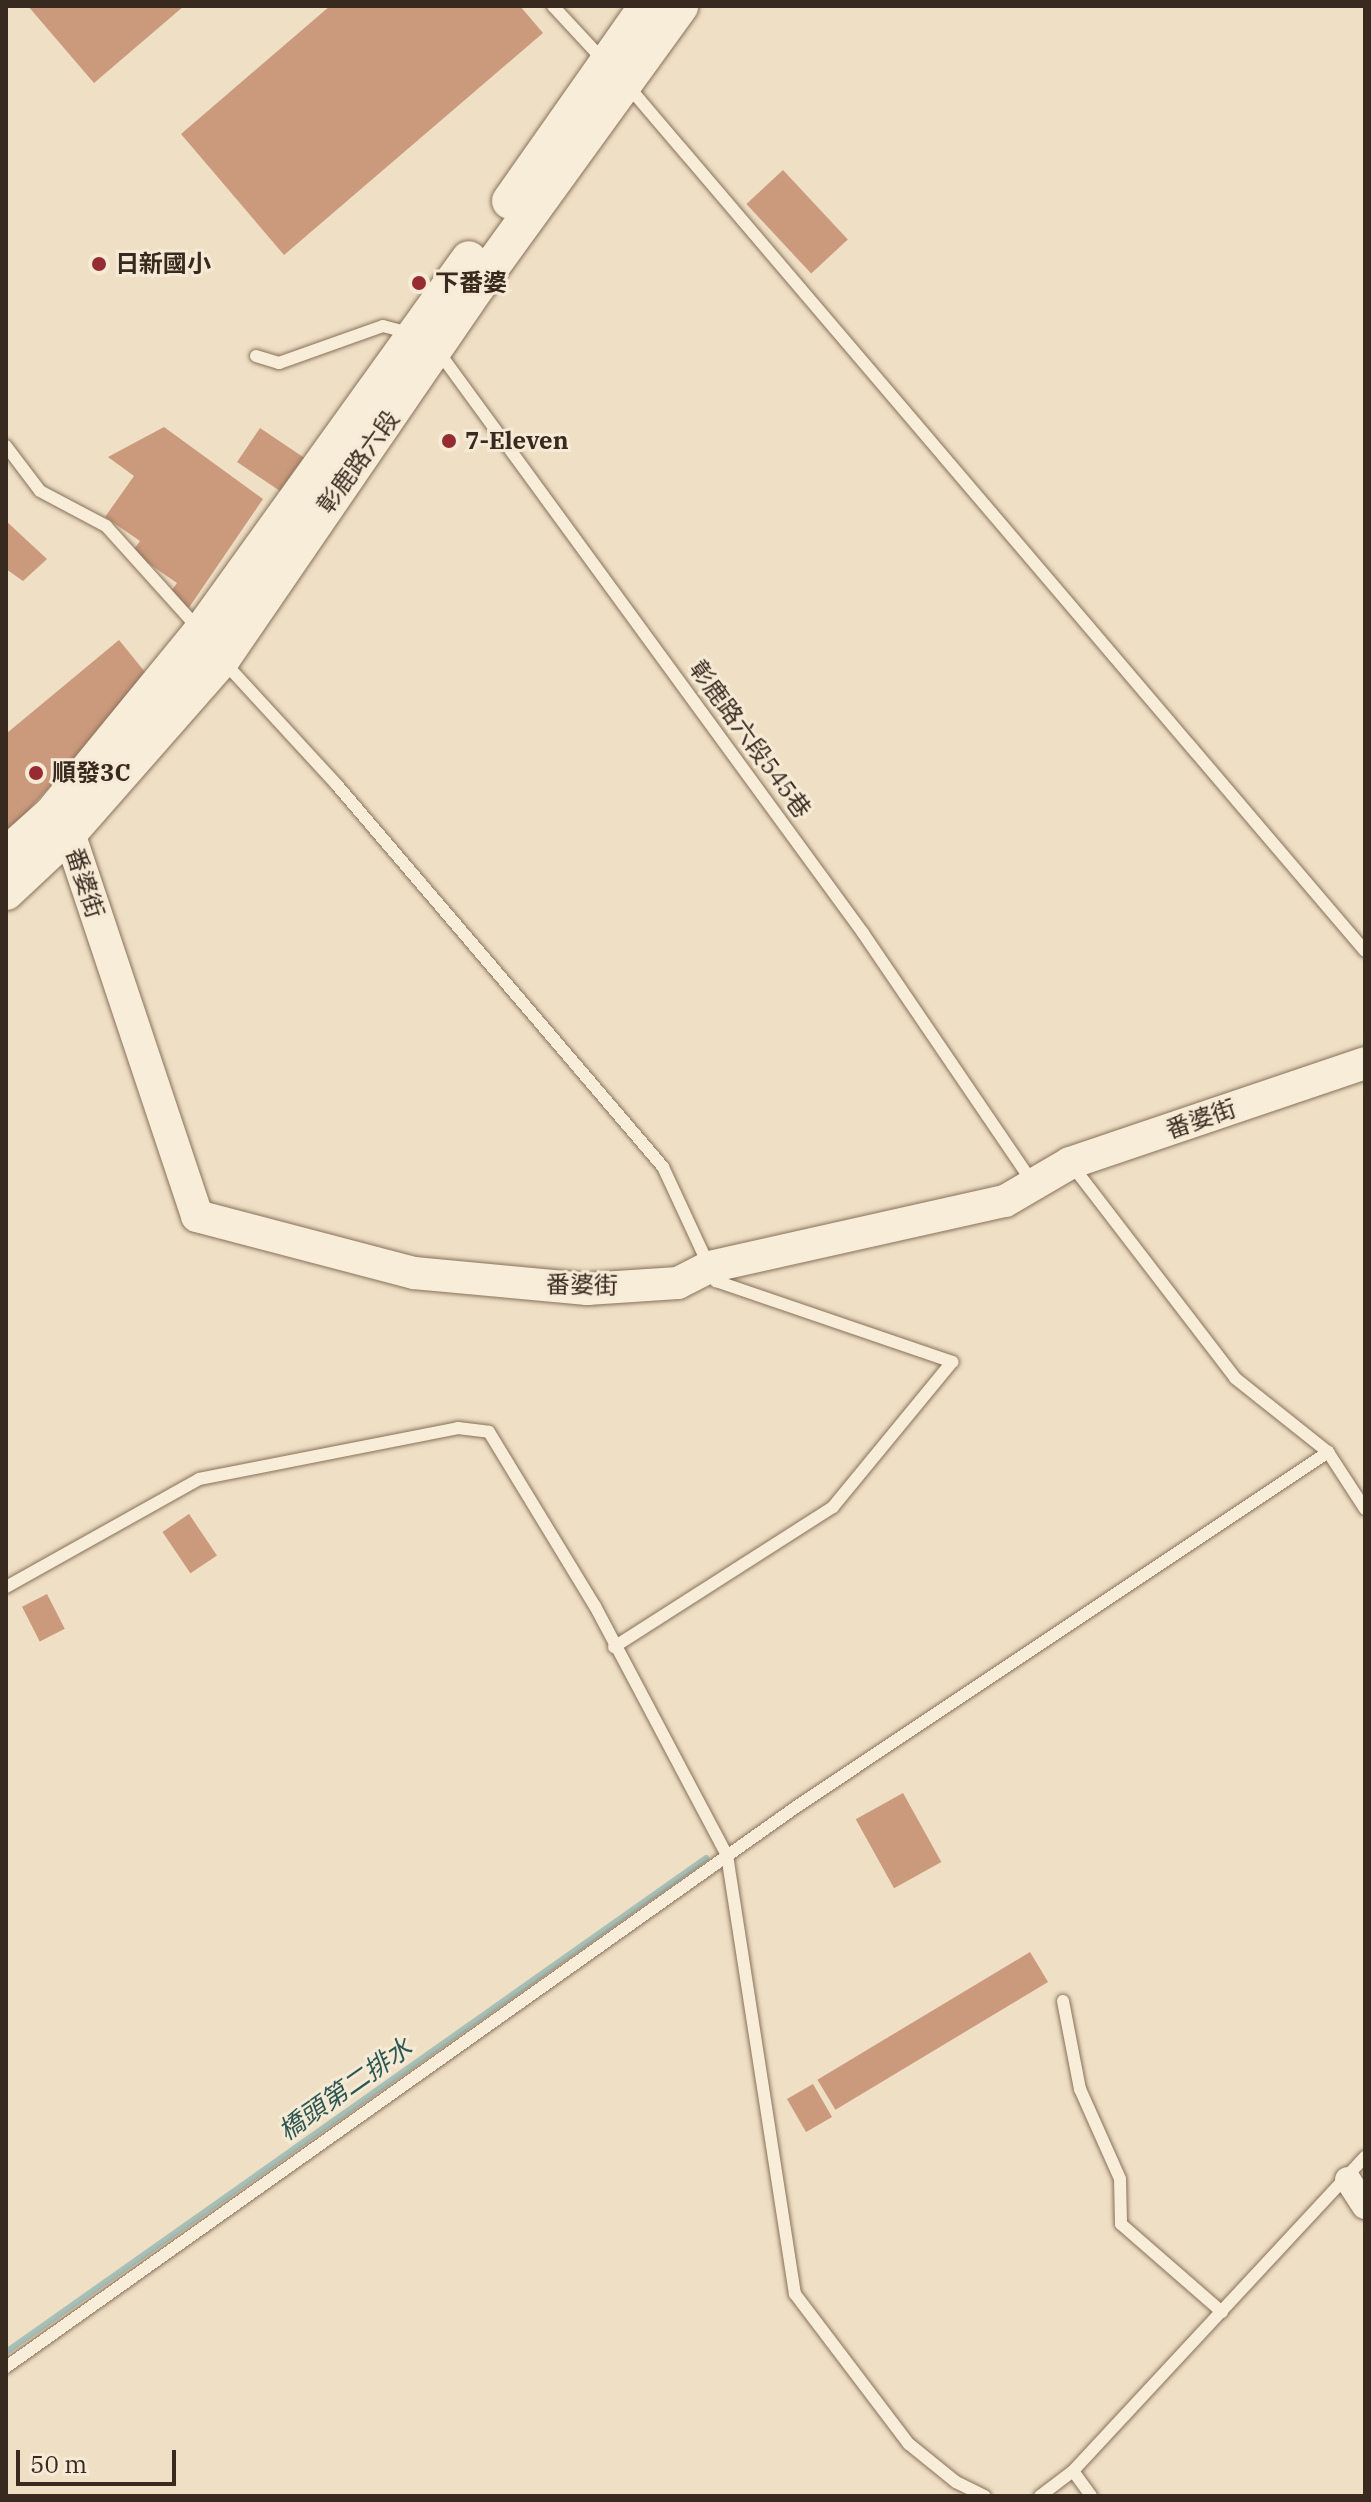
<!DOCTYPE html>
<meta charset="utf-8">
<style>
body{margin:0}
#map{position:relative;width:1371px;height:2502px;overflow:hidden;background:#eedfc5;font-family:"IBM Plex Serif","Noto Sans TC",serif}
div>[style]{position:absolute}
.stream>*{height:6px;margin:-3px;padding:0 3px;transform-origin:3px;border-radius:3px;background:#a7c1b8}
.building>*{inset:0;background:#cb997c;transform-origin:0 0}
.roads{filter:drop-shadow(0 0 2px #88715b) drop-shadow(0 0 2px #88715b)}
.service>*{height:12px;margin:-6px;padding:0 6px;transform-origin:6px;border-radius:6px;background:#f8edd8}
.minor>*{height:26px;margin:-13px;padding:0 13px;transform-origin:13px;border-radius:13px;background:#f8edd8}
.tertiary>*{height:32px;margin:-16px;padding:0 16px;transform-origin:16px;border-radius:16px;background:#f8edd8}
.secondary>*{height:36px;margin:-18px;padding:0 18px;transform-origin:18px;border-radius:18px;background:#f8edd8}
.dots>*{width:22px;height:22px;translate:-50% -50%;box-sizing:border-box;border:4px solid #f5ead5;border-radius:50%}
span{translate:-50% -50%;white-space:nowrap;text-align:center;line-height:1.15;-webkit-text-stroke:6px #f5ead5;paint-order:stroke}
.poi-label{font-size:24px;color:#392a1f;font-weight:700}
.left{translate:0 -50%;text-align:left}
.street-label{font-size:24px;color:#392a1f}
.water-label{font-size:26px;color:#2f5853;font-style:italic}
.frame{position:absolute;inset:0;border:8px solid #392a1f;pointer-events:none}
.scale{position:absolute;left:16px;top:2450px;width:160px;height:36px;box-sizing:border-box;border:4px solid #392a1f;border-top:0;padding-left:10px;font-size:24px;line-height:28px;white-space:nowrap;color:#392a1f;-webkit-text-stroke:6px #f5ead5;paint-order:stroke}
</style>
<div id="map">
<div class="stream">
<i style="left:6px;top:2352px;width:857px;rotate:-35.21deg"></i>
</div>
<div class="building">
<i style="clip-path:polygon(28px 6px,184px 6px,94px 83px)"></i>
<i style="clip-path:polygon(330px 6px,520px 6px,543px 33px,284px 255px,181px 134px)"></i>
<i style="left:783px;top:170px;width:95px;height:50px;rotate:47deg"></i>
<i style="clip-path:polygon(164px 427px,263px 499px,188px 609px,168px 595px,177px 583px,132px 552px,140px 541px,105px 517px,134px 476px,108px 457px)"></i>
<i style="left:260px;top:428px;width:55px;height:41px;rotate:34deg"></i>
<i style="clip-path:polygon(6px 521px,47px 559px,23px 581px,6px 569px)"></i>
<i style="clip-path:polygon(119px 640px,149px 677px,6px 835px,7px 733px)"></i>
<i style="left:189px;top:1514px;width:50px;height:32px;rotate:56deg"></i>
<i style="left:47px;top:1594px;width:39px;height:28px;rotate:63deg"></i>
<i style="left:903px;top:1793px;width:79px;height:54px;rotate:61deg"></i>
<i style="left:1030px;top:1952px;width:35px;height:248px;rotate:59deg"></i>
<i style="left:813px;top:2084px;width:38px;height:30px;rotate:60deg"></i>
</div>
<div class="roads">
<div class="service">
<i style="left:553px;top:6px;width:75px;rotate:47.2deg"></i>
<i style="left:628px;top:86px;width:1136px;rotate:49.57deg"></i>
<i style="left:438px;top:351px;width:721px;rotate:53.86deg"></i>
<i style="left:863px;top:933px;width:301px;rotate:55.8deg"></i>
<i style="left:256px;top:356px;width:24px;rotate:17deg"></i>
<i style="left:279px;top:363px;width:110px;rotate:-19.6deg"></i>
<i style="left:383px;top:326px;width:27px;rotate:15deg"></i>
<i style="left:6px;top:446px;width:56px;rotate:52.9deg"></i>
<i style="left:40px;top:491px;width:75px;rotate:27.9deg"></i>
<i style="left:106px;top:526px;width:137px;rotate:48deg"></i>
<i style="left:224px;top:662px;width:167px;rotate:47.4deg"></i>
<i style="left:337px;top:785px;width:502px;rotate:49.52deg"></i>
<i style="left:663px;top:1167px;width:126px;rotate:65.1deg"></i>
<i style="left:716px;top:1281px;width:250px;rotate:18.9deg"></i>
<i style="left:952px;top:1362px;width:188px;rotate:129.4deg"></i>
<i style="left:833px;top:1507px;width:260px;rotate:147.4deg"></i>
<i style="left:1071px;top:1164px;width:270px;rotate:52.5deg"></i>
<i style="left:1235px;top:1378px;width:119px;rotate:38.5deg"></i>
<i style="left:1328px;top:1452px;width:68px;rotate:57deg"></i>
<i style="left:6px;top:1587px;width:221px;rotate:-29.2deg"></i>
<i style="left:199px;top:1479px;width:264px;rotate:-11.1deg"></i>
<i style="left:458px;top:1428px;width:31px;rotate:7deg"></i>
<i style="left:489px;top:1432px;width:204px;rotate:58.7deg"></i>
<i style="left:595px;top:1606px;width:282px;rotate:62.1deg"></i>
<i style="left:727px;top:1855px;width:444px;rotate:81.2deg"></i>
<i style="left:795px;top:2294px;width:188px;rotate:52.8deg"></i>
<i style="left:909px;top:2444px;width:60px;rotate:39deg"></i>
<i style="left:956px;top:2482px;width:32px;rotate:26deg"></i>
<i style="left:1063px;top:2001px;width:90px;rotate:79.1deg"></i>
<i style="left:1080px;top:2089px;width:98px;rotate:66deg"></i>
<i style="left:1120px;top:2179px;width:45px;rotate:88.7deg"></i>
<i style="left:1121px;top:2224px;width:134px;rotate:41.1deg"></i>
<i style="left:6px;top:2367px;width:968px;rotate:-35.33deg"></i>
<i style="left:796px;top:1807px;width:640px;rotate:-33.71deg"></i>
<i style="left:1073px;top:2471px;width:31px;rotate:54deg"></i>
<i style="left:1040px;top:2496px;width:41px;rotate:-37.1deg"></i>
<i style="left:1073px;top:2471px;width:429px;rotate:-47.1deg"></i>
</div>
<div class="minor">
<i style="left:1348px;top:2180px;width:31px;rotate:57deg"></i>
</div>
<div class="tertiary">
<i style="left:54px;top:815px;width:23px;rotate:50deg"></i>
<i style="left:69px;top:833px;width:404px;rotate:71.5deg"></i>
<i style="left:197px;top:1216px;width:224px;rotate:14.7deg"></i>
<i style="left:414px;top:1273px;width:174px;rotate:5.3deg"></i>
<i style="left:587px;top:1289px;width:91px;rotate:-3.8deg"></i>
<i style="left:678px;top:1283px;width:35px;rotate:-27deg"></i>
<i style="left:709px;top:1267px;width:303px;rotate:-12.6deg"></i>
<i style="left:1005px;top:1201px;width:75px;rotate:-30.3deg"></i>
<i style="left:1070px;top:1163px;width:311px;rotate:-18.7deg"></i>
</div>
<div class="secondary">
<i style="left:510px;top:201px;width:238px;rotate:-54.9deg"></i>
<i style="left:6px;top:855px;width:62px;rotate:-41.7deg"></i>
<i style="left:52px;top:814px;width:235px;rotate:-50.7deg"></i>
<i style="left:201px;top:632px;width:459px;rotate:-54.3deg"></i>
<i style="left:6px;top:892px;width:86px;rotate:-43.1deg"></i>
<i style="left:69px;top:833px;width:232px;rotate:-48.7deg"></i>
<i style="left:222px;top:659px;width:455px;rotate:-55.6deg"></i>
<i style="left:479px;top:284px;width:343px;rotate:-54.1deg"></i>
</div>
</div>
<div class="dots">
<i style="left:99px;top:264px;background:#962c32"></i>
<i style="left:419px;top:283px;background:#962c32"></i>
<i style="left:449px;top:441px;background:#962c32"></i>
<i style="left:36px;top:773px;background:#962c32"></i>
</div>
<div class="poi-label">
<span class="left" style="left:115px;top:264px">日新國小</span>
<span class="left" style="left:435px;top:283px">下番婆</span>
<span class="left" style="left:465px;top:441px">7-Eleven</span>
<span class="left" style="left:52px;top:773px">順發3C</span>
</div>
<div class="street-label">
<span style="left:358px;top:462px;rotate:-54deg">彰鹿路六段</span>
<span style="left:750px;top:739px;rotate:54deg">彰鹿路六段545巷</span>
<span style="left:85px;top:883px;rotate:72deg">番婆街</span>
<span style="left:1201px;top:1119px;rotate:-19deg">番婆街</span>
<span style="left:582px;top:1285px;rotate:1deg">番婆街</span>
</div>
<div class="water-label">
<span style="left:345px;top:2089px;rotate:-35deg">橋頭第二排水</span>
</div>
<div class="frame"></div>
<div class="scale">50 m</div>
</div>
